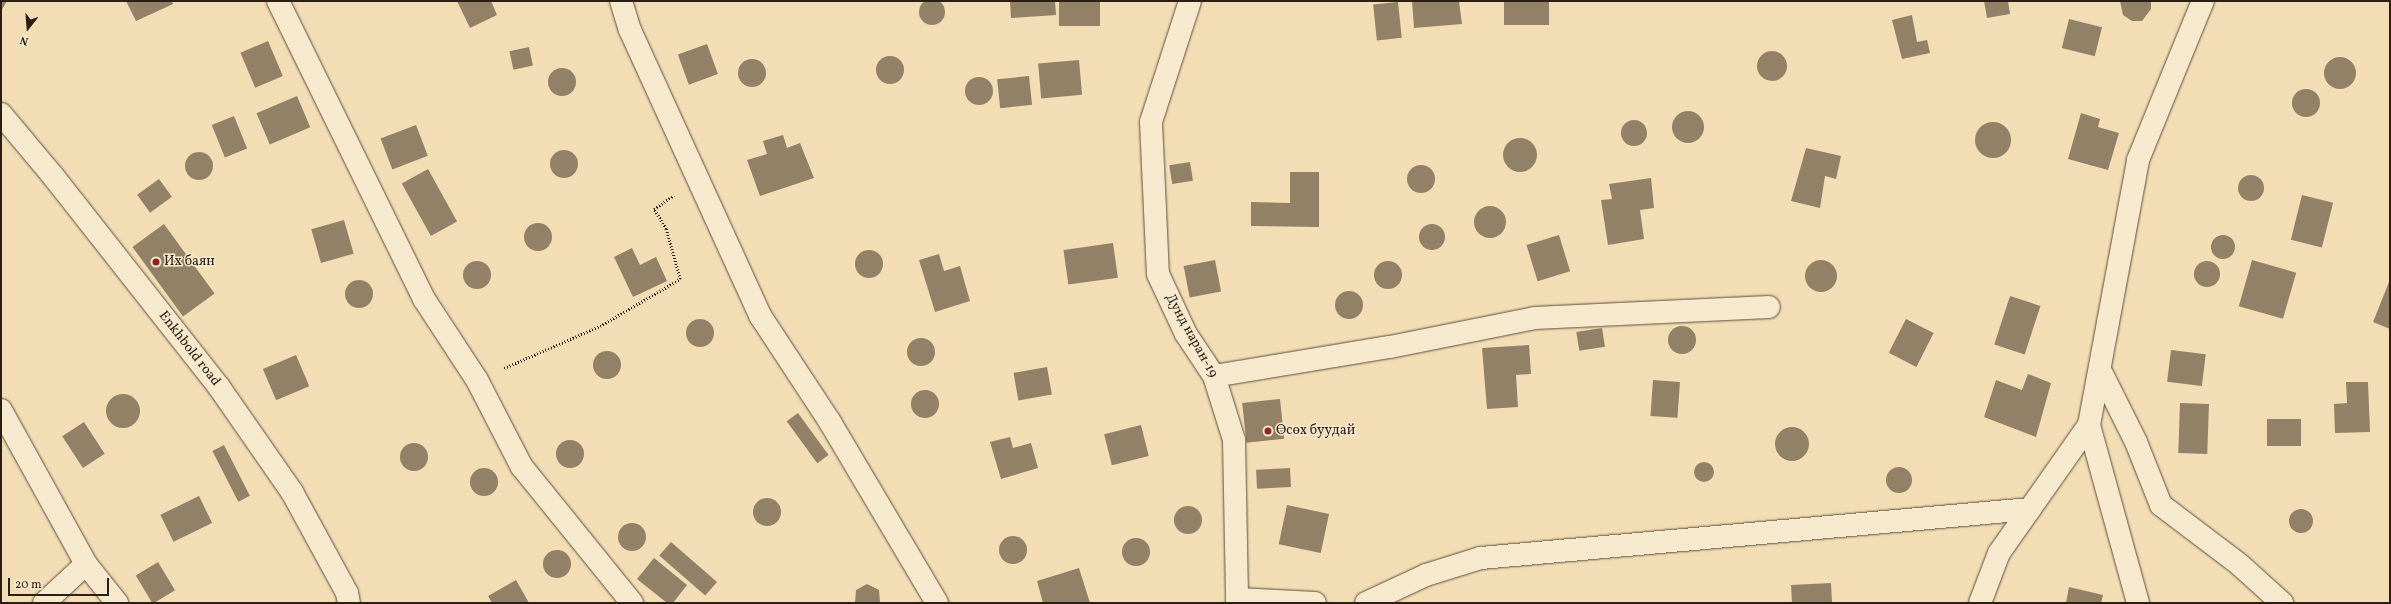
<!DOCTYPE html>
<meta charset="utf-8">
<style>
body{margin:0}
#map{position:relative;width:2391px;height:604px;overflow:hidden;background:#f2ddb4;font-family:Vollkorn,serif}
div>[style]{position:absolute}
.building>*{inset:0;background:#928167;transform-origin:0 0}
.round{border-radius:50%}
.path>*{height:2.5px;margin-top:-1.25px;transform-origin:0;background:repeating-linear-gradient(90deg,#2b1e13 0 1px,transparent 0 3px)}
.roads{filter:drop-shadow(0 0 1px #5d4e3b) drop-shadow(0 0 1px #5d4e3b)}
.street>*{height:22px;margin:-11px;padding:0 11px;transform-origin:11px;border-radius:11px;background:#f7e9ce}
.secondary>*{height:22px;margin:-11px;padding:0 11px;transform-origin:11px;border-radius:11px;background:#f7e9ce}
.dots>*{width:11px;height:11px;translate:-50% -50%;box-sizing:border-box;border:2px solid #f7e9ce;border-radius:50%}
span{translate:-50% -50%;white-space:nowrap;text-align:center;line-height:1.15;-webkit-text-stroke:3px #f7e9ce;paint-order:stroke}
.poi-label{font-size:14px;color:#2b1e13}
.left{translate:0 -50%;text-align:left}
.street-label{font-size:14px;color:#2b1e13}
.frame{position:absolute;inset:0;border:2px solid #2b1e13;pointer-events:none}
.north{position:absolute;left:8px;top:8px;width:40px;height:40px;-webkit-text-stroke:3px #f7e9ce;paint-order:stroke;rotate:197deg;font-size:11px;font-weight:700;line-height:16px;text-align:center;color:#2b1e13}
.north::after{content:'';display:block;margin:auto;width:14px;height:18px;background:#2b1e13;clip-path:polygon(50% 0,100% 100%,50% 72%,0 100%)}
.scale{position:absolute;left:8px;top:578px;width:101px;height:18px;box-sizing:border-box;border:2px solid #2b1e13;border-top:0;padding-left:5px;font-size:12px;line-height:14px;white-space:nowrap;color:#2b1e13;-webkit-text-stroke:3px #f7e9ce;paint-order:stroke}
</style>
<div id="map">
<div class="building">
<i class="round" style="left:919px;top:-1px;width:26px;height:26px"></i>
<i style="clip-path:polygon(1px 1px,7px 1px,1px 11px)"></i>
<i style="clip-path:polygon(126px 1px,172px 1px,173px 4px,136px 21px)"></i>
<i style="clip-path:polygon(457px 1px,491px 1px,497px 15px,470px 28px)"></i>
<i style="clip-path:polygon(1010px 1px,1055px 1px,1056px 15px,1011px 18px)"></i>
<i style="left:1059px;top:1px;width:41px;height:25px"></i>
<i style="clip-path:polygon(1412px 1px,1459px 1px,1462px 24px,1414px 28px)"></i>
<i style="left:1504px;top:1px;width:45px;height:24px"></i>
<i style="clip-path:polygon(1984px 1px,2008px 1px,2010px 14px,1987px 18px)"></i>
<i style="clip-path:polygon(2120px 1px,2151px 1px,2151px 9px,2142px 21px,2132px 21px,2123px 15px)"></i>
<i style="left:1398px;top:2px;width:36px;height:25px;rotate:84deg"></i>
<i style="clip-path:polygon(1912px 15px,1917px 42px,1927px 40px,1930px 53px,1902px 59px,1892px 20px)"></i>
<i style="left:2069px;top:19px;width:34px;height:30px;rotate:14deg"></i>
<i style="left:268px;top:41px;width:38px;height:30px;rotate:67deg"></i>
<i style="left:707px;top:44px;width:32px;height:31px;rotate:70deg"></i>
<i style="left:529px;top:47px;width:19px;height:20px;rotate:78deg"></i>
<i class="round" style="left:1757px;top:51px;width:30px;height:30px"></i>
<i class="round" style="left:876px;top:56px;width:28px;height:28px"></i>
<i class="round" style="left:2324px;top:57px;width:32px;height:32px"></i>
<i class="round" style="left:738px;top:59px;width:28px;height:28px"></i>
<i style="left:1079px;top:60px;width:35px;height:41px;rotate:85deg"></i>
<i class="round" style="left:548px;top:68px;width:28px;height:28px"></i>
<i style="left:1029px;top:76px;width:29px;height:32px;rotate:84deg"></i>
<i class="round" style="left:965px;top:77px;width:28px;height:28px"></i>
<i class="round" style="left:2292px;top:89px;width:28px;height:28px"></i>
<i style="left:297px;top:96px;width:34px;height:44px;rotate:67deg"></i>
<i class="round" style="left:1672px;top:111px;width:32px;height:32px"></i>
<i style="clip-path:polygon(2081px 113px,2100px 119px,2098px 127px,2119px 133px,2108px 170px,2068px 159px)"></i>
<i style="left:234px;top:116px;width:35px;height:24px;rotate:68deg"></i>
<i class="round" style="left:1621px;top:120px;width:26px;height:26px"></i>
<i class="round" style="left:1975px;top:122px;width:36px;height:36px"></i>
<i style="left:416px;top:125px;width:33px;height:38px;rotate:69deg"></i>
<i style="clip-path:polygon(783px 135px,787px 148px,800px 143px,814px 178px,760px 196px,747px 160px,767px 154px,763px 141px)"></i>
<i class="round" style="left:1503px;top:138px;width:34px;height:34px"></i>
<i style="clip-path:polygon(1806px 148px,1841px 156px,1836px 179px,1825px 176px,1820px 208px,1791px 201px)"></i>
<i class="round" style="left:550px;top:150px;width:28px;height:28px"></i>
<i class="round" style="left:185px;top:152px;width:28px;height:28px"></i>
<i style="left:1190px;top:162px;width:19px;height:21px;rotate:81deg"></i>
<i class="round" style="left:1407px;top:165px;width:28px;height:28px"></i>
<i style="left:428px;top:169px;width:60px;height:30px;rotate:61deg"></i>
<i style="clip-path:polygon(1290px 172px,1319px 172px,1319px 227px,1251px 226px,1251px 202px,1290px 203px)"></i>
<i class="round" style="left:2238px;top:175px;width:26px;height:26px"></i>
<i style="clip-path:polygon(1651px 178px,1654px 208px,1640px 210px,1644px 239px,1608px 245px,1601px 200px,1612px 199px,1609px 184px)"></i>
<i style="left:159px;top:179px;width:22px;height:27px;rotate:54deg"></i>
<i style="left:2302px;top:195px;width:32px;height:46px;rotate:14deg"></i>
<i class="round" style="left:1474px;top:206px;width:32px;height:32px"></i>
<i style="left:344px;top:220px;width:35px;height:34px;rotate:74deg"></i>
<i class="round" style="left:524px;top:223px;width:28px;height:28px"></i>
<i class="round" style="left:1419px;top:224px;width:26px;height:26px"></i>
<i style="left:164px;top:224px;width:86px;height:39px;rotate:54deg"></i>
<i style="left:1559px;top:235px;width:38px;height:34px;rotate:73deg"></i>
<i class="round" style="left:2211px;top:235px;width:24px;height:24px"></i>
<i style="left:1113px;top:243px;width:35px;height:50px;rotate:82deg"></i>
<i style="clip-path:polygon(632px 248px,640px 265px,656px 257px,667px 281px,633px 297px,614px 257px)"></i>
<i class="round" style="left:855px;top:250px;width:28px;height:28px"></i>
<i style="clip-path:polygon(939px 254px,944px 271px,960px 266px,970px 301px,935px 312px,919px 260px)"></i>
<i style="left:1215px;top:260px;width:32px;height:32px;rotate:79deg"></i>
<i style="left:2252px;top:260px;width:46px;height:48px;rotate:16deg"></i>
<i class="round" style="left:1805px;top:260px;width:32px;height:32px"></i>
<i class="round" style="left:1374px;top:261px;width:28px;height:28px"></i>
<i class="round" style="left:463px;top:261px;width:28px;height:28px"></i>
<i class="round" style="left:2194px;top:261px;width:26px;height:26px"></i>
<i class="round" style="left:345px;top:280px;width:28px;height:28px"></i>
<i style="clip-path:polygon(2389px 282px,2390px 283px,2390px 329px,2373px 322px)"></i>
<i class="round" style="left:1335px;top:291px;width:28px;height:28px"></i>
<i style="left:2010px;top:296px;width:32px;height:51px;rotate:18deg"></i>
<i style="left:1906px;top:319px;width:31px;height:38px;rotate:27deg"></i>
<i class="round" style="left:686px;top:319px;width:28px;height:28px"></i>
<i class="round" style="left:1668px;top:326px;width:28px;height:28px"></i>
<i style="left:1602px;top:328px;width:19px;height:26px;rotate:81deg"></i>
<i class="round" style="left:907px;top:338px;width:28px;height:28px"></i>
<i style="clip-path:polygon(1529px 345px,1531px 374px,1516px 375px,1518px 407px,1487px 409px,1482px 348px)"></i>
<i style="left:2171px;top:350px;width:35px;height:32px;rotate:7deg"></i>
<i class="round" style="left:593px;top:351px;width:28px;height:28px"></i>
<i style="left:296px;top:355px;width:34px;height:36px;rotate:67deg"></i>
<i style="left:1047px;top:367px;width:28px;height:34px;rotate:80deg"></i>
<i style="clip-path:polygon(2028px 374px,2051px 383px,2036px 437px,1984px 417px,1996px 380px,2022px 390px)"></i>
<i style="left:1653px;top:380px;width:27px;height:36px;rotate:4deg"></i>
<i style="clip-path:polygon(2346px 382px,2368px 382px,2370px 432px,2335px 433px,2334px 404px,2347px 403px)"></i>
<i class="round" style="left:911px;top:390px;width:28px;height:28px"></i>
<i class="round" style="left:106px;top:394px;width:34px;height:34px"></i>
<i style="left:1280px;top:399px;width:40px;height:38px;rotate:84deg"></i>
<i style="left:2180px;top:403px;width:29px;height:50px;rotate:2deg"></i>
<i style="left:798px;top:413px;width:52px;height:14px;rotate:54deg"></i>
<i style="left:2267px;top:419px;width:34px;height:27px"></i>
<i style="left:84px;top:422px;width:38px;height:26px;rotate:57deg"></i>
<i style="left:1141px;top:425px;width:32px;height:38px;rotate:76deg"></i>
<i class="round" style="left:1775px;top:427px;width:34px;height:34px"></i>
<i style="clip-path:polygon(1010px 437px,1013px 448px,1031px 443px,1038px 468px,1001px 479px,990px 442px)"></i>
<i class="round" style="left:556px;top:440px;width:28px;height:28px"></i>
<i class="round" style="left:400px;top:443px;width:28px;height:28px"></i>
<i style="left:224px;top:445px;width:57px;height:13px;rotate:63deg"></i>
<i class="round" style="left:1694px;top:462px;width:20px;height:20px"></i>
<i class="round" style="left:1886px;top:467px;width:26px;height:26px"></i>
<i style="left:1290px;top:468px;width:19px;height:34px;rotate:87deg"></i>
<i class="round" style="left:470px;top:468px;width:28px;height:28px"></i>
<i style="left:199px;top:496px;width:30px;height:43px;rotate:64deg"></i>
<i class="round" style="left:753px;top:498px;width:28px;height:28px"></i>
<i style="left:1287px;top:505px;width:43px;height:40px;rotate:12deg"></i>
<i class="round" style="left:1174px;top:506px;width:28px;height:28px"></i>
<i class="round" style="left:2289px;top:509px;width:24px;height:24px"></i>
<i class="round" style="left:618px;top:523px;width:28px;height:28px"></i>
<i class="round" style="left:999px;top:536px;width:28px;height:28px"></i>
<i class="round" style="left:1122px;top:538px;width:28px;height:28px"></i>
<i style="left:671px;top:542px;width:61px;height:18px;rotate:41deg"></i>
<i class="round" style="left:543px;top:550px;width:28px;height:28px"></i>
<i style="clip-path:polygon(654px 558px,687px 585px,673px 603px,667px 603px,637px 579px)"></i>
<i style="left:158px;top:562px;width:33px;height:26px;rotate:59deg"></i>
<i style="clip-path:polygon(1079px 568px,1090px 603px,1043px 603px,1037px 581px)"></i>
<i style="clip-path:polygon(516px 580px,529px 603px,492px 603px,488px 596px)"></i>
<i style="left:1831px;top:583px;width:20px;height:40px;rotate:87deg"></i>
<i style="clip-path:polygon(867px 584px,879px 590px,880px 603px,855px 603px,856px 590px)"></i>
<i style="clip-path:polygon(2069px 587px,2103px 595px,2101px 603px,2066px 603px)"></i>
</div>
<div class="path">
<i style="left:504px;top:368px;width:105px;rotate:-23.6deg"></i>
<i style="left:600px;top:326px;width:93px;rotate:-30.4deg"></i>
<i style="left:680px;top:279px;width:52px;rotate:-105.6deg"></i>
<i style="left:666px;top:229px;width:23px;rotate:-121deg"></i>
<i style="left:654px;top:209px;width:24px;rotate:-35deg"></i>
</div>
<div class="roads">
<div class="street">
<i style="left:278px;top:1px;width:332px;rotate:63.9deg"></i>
<i style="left:424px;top:299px;width:97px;rotate:56.8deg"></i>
<i style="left:477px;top:380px;width:98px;rotate:62.7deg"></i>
<i style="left:522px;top:467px;width:175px;rotate:51deg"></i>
<i style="left:621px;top:1px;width:30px;rotate:73deg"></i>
<i style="left:630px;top:30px;width:315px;rotate:65.5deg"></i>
<i style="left:761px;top:317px;width:126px;rotate:56.7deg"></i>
<i style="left:830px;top:422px;width:210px;rotate:59.4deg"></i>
<i style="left:1px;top:114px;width:81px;rotate:50deg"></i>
<i style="left:53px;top:176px;width:268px;rotate:51.8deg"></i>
<i style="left:219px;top:387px;width:128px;rotate:55.2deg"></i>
<i style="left:292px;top:492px;width:115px;rotate:61.4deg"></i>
<i style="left:347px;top:593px;width:10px;rotate:79deg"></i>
<i style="left:2101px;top:372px;width:78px;rotate:63.4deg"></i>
<i style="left:2136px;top:442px;width:68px;rotate:68.4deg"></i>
<i style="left:2161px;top:505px;width:99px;rotate:37.2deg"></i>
<i style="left:2240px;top:565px;width:57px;rotate:42.1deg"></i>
<i style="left:1214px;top:376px;width:178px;rotate:-9.4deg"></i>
<i style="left:1390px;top:347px;width:148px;rotate:-11.3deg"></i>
<i style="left:1535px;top:318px;width:234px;rotate:-2.7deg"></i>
<i style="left:1px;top:410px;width:176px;rotate:61.1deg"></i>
<i style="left:86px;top:564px;width:50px;rotate:51.5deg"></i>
<i style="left:2089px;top:425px;width:185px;rotate:74.6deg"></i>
<i style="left:1237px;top:599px;width:78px;rotate:2.9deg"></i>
<i style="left:44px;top:603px;width:57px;rotate:-42.9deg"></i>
<i style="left:1366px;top:603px;width:66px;rotate:-25deg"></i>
<i style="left:1426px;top:575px;width:58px;rotate:-17.2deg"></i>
<i style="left:1481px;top:558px;width:551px;rotate:-5.1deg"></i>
</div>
<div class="secondary">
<i style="left:1190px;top:1px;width:127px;rotate:107.9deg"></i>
<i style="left:1151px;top:122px;width:152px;rotate:87.4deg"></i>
<i style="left:1158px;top:274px;width:66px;rotate:65deg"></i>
<i style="left:1186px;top:334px;width:50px;rotate:56.3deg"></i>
<i style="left:1214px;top:376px;width:67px;rotate:72.6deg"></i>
<i style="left:1234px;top:440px;width:163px;rotate:88.9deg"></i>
<i style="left:1980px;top:603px;width:53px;rotate:-69.2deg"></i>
<i style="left:1999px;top:553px;width:156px;rotate:-54.9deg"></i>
<i style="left:2089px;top:425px;width:269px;rotate:-79.5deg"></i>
<i style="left:2138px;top:160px;width:172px;rotate:-67.8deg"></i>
</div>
</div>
<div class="dots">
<i style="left:156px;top:262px;background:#8f2418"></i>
<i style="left:1268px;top:431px;background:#8f2418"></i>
</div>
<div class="poi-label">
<span class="left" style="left:164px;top:262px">Их баян</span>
<span class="left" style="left:1276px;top:431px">Өсөх буудай</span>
</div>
<div class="street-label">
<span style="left:1191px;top:336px;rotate:61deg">Дунд наран-19</span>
<span style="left:189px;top:349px;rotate:52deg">Enkhbold road</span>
</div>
<div class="frame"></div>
<div class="north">N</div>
<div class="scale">20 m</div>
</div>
